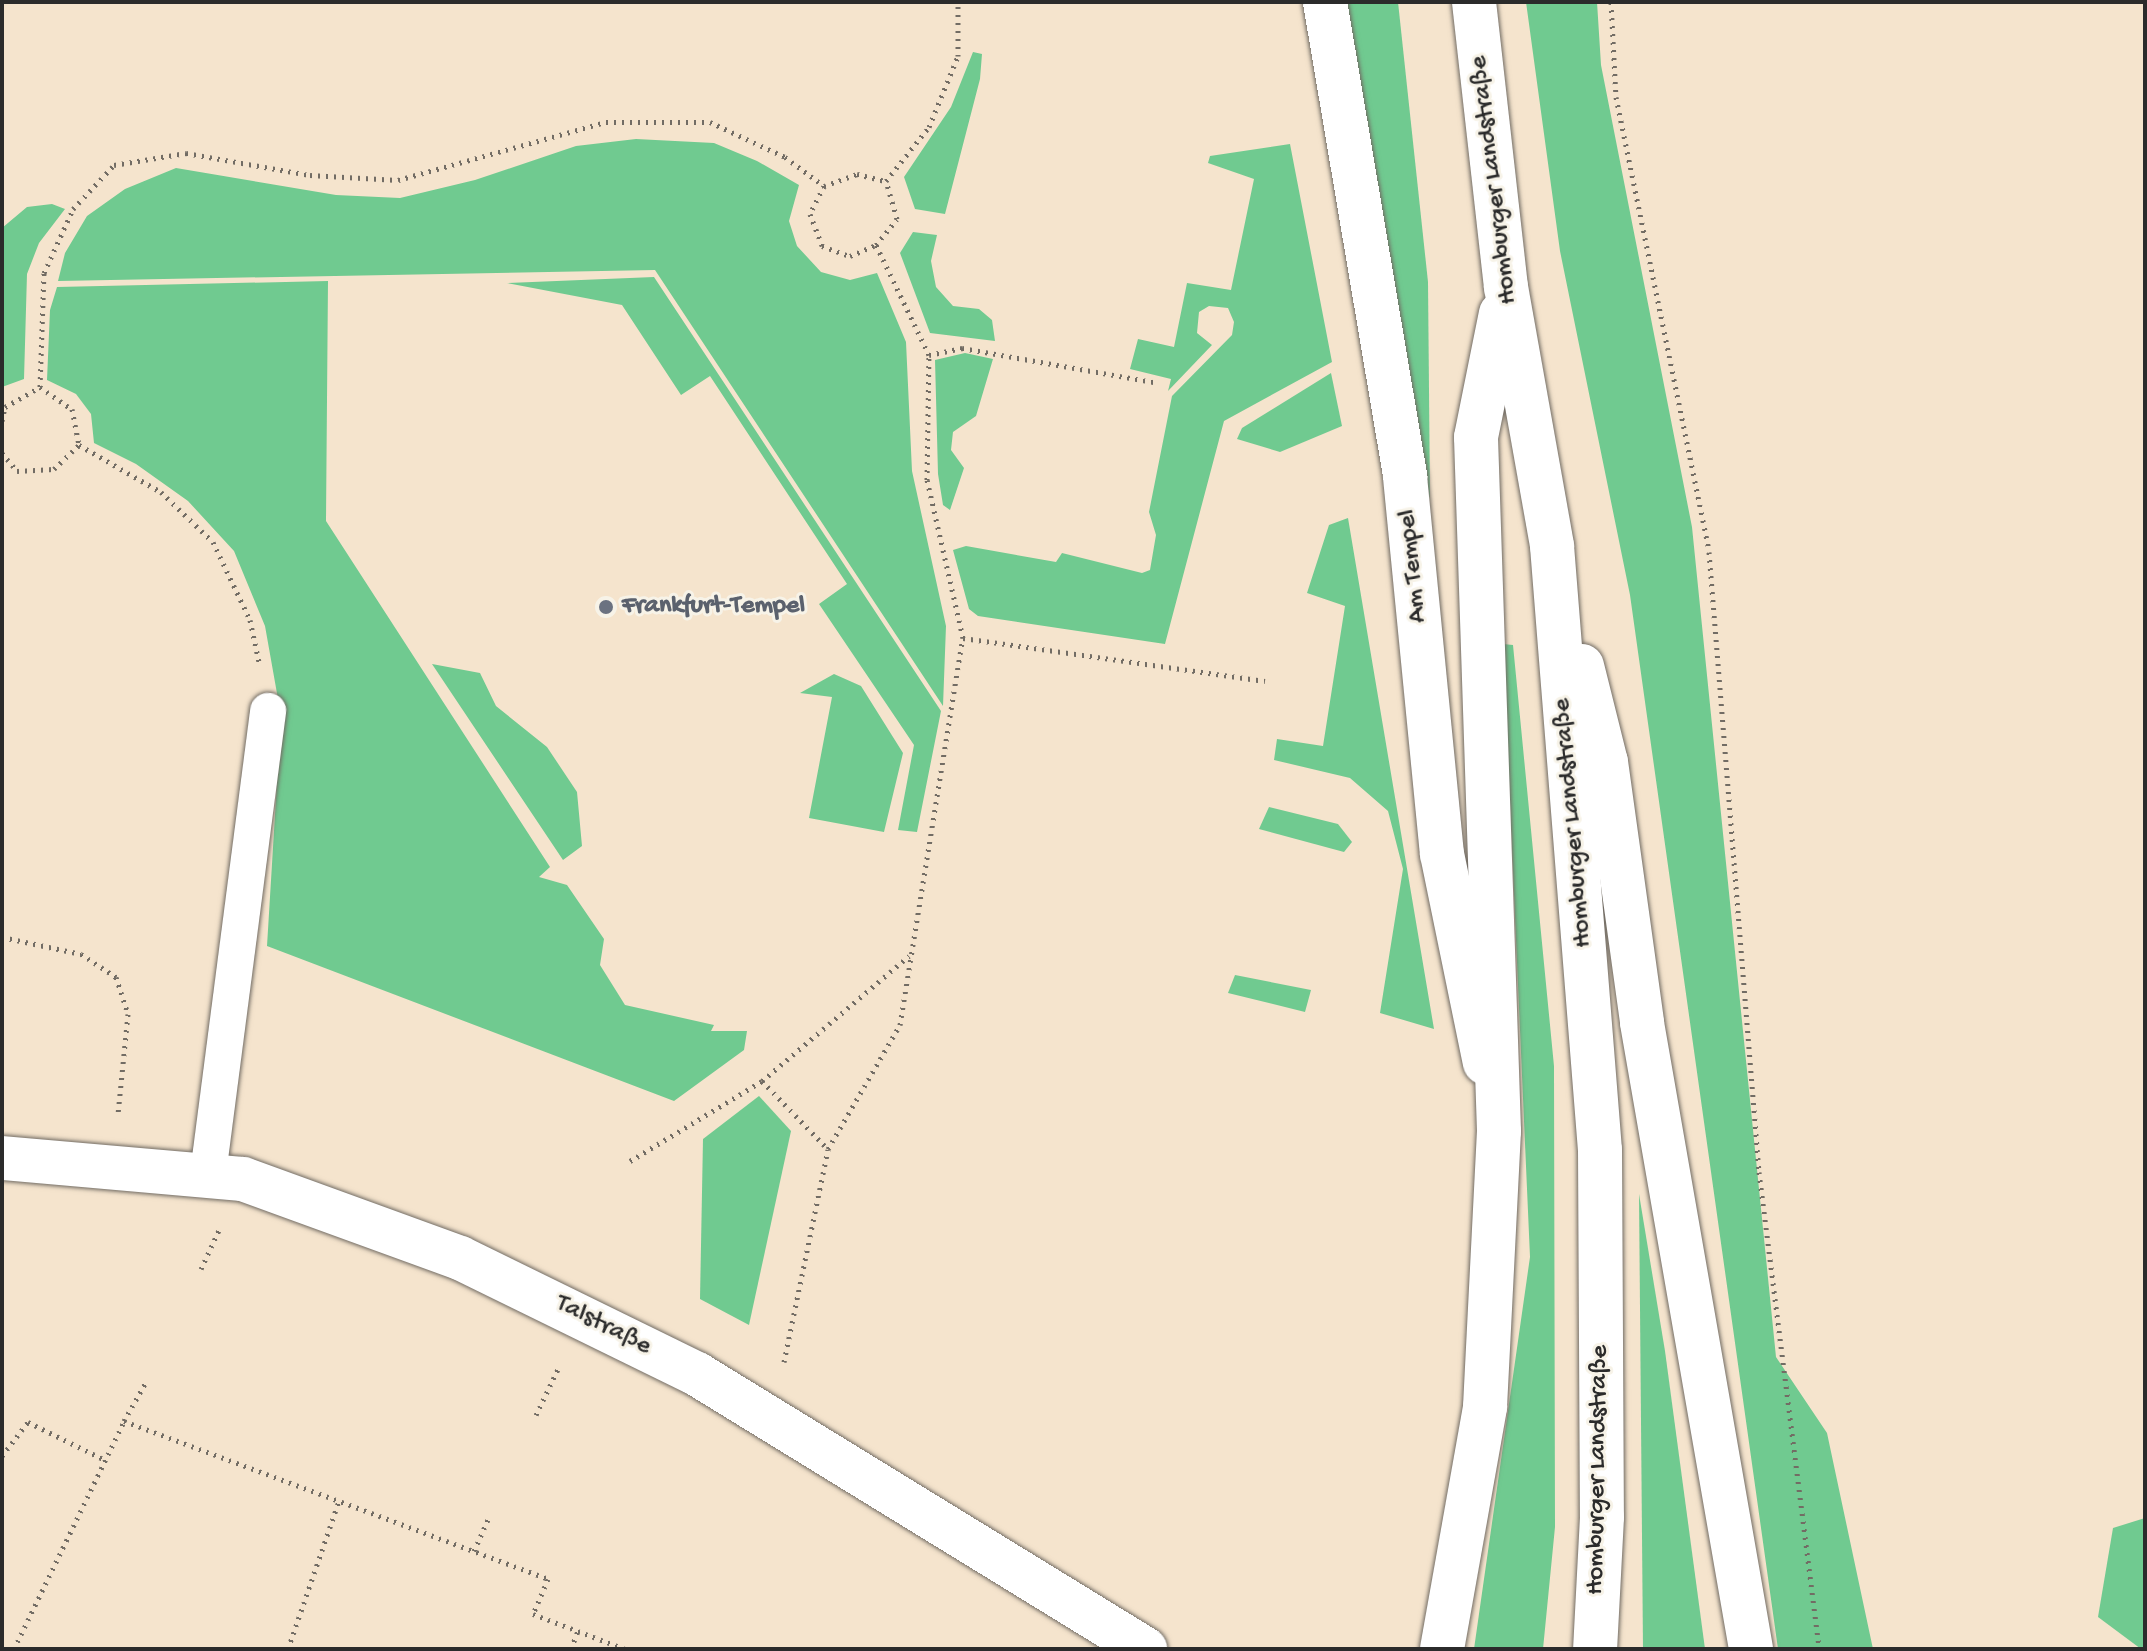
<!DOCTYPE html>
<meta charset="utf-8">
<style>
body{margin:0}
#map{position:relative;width:2147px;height:1651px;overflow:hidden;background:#f5e4cd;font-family:"Gochi Hand",sans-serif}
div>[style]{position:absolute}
.green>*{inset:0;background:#70ca90}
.path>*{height:5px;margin-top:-2.5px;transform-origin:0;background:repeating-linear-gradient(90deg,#726c64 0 2px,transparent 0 8px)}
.roads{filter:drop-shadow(0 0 2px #726c64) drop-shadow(0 0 2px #726c64)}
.lane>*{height:36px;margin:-18px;padding:0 18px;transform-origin:18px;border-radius:18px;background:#fff}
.street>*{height:44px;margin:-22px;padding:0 22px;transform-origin:22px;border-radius:22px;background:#fff}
.secondary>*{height:44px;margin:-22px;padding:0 22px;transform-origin:22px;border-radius:22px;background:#fff}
.dots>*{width:22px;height:22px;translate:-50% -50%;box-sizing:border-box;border:4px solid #f7f3e8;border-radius:50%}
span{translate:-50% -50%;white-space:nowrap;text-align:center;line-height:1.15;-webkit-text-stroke:6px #f7f3e8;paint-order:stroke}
.street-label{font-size:26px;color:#2b2b2b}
.worship-label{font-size:26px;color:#5b616d;font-weight:700}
.left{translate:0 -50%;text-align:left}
.frame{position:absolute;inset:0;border:4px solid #2b2b2b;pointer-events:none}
</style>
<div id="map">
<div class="green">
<i style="clip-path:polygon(1346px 2px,1398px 2px,1428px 282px,1430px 499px,1360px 113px)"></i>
<i style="clip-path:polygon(1526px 2px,1597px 2px,1601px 65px,1692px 527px,1776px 1357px,1827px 1433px,1873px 1649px,1778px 1649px,1630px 595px,1560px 251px)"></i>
<i style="clip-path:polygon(973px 52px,982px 54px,980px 79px,945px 214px,915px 209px,904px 177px,951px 107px)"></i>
<i style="clip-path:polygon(636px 139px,714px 143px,757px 161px,799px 185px,789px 221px,797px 246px,821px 272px,850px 280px,877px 273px,906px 342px,912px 471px,946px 626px,943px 706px,655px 270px,58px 281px,65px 253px,87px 216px,125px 189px,176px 168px,336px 195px,400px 198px,475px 180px,576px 146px)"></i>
<i style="clip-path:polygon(1290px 144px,1332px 362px,1224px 421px,1165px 644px,978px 616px,969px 609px,953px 550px,966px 546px,1056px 562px,1062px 553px,1142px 573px,1150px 570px,1156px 535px,1149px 512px,1172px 396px,1232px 335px,1234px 322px,1228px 308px,1209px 306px,1199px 312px,1197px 333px,1212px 345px,1168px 391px,1171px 379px,1130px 369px,1138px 339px,1174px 347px,1187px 283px,1231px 290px,1254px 179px,1208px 163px,1210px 156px)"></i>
<i style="clip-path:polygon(52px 204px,65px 209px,39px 243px,27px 274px,24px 379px,2px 387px,2px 228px,27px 207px)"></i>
<i style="clip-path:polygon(913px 232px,937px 235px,931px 261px,936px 287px,953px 306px,979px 309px,992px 320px,995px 341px,930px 333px,900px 253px)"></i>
<i style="clip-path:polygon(654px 277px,941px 711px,917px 832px,898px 830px,914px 745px,819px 604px,847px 584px,710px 376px,681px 395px,622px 305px,507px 283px)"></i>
<i style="clip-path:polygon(328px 281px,326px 521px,550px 867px,539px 877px,567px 885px,604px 939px,600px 965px,625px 1005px,714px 1025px,711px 1031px,747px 1031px,744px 1050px,674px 1101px,267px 946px,281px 716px,265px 626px,234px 551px,188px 501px,136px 464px,94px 443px,91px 414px,76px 394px,47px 380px,50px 310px,57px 287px)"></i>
<i style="clip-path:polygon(965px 353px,993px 359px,976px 416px,953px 432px,951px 450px,964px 468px,950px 510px,943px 505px,938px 474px,935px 360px)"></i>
<i style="clip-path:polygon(1331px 373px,1342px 426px,1280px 452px,1237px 439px,1242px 428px)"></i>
<i style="clip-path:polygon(1348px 518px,1434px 1029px,1380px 1013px,1403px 869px,1388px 811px,1350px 778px,1274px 760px,1277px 739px,1323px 746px,1345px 606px,1307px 593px,1329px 525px)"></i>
<i style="clip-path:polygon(1503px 644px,1513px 645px,1554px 1066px,1555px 1527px,1543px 1649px,1474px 1649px,1530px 1257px)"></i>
<i style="clip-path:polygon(432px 664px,480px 673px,496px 706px,547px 747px,577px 792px,582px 846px,563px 860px)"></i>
<i style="clip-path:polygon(834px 674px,861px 686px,903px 753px,884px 832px,809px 818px,832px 697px,800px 693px)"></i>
<i style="clip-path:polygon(1269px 807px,1338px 824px,1352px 842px,1344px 852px,1259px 829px)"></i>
<i style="clip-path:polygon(1235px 975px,1311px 990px,1305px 1012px,1228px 993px)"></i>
<i style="clip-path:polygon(759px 1096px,791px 1131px,749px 1325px,700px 1299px,703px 1139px)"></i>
<i style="clip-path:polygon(1639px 1194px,1665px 1351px,1705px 1649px,1643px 1649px)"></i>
<i style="clip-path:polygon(2145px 1518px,2145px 1649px,2141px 1649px,2098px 1617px,2113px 1528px)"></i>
</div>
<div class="path">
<i style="left:1611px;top:2px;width:95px;rotate:87deg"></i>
<i style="left:1616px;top:97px;width:464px;rotate:78.4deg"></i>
<i style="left:1709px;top:552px;width:622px;rotate:85.39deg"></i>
<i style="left:1759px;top:1172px;width:481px;rotate:82.8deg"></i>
<i style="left:824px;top:186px;width:35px;rotate:-20deg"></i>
<i style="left:857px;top:174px;width:30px;rotate:14deg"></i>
<i style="left:929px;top:355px;width:34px;rotate:-12deg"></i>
<i style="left:962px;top:348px;width:199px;rotate:10.1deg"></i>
<i style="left:40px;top:387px;width:114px;rotate:-88deg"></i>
<i style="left:44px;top:273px;width:70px;rotate:-65.6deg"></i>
<i style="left:73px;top:209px;width:60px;rotate:-47deg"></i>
<i style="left:114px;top:165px;width:73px;rotate:-9.5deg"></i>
<i style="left:186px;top:153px;width:126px;rotate:10.1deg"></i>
<i style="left:310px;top:175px;width:88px;rotate:3.3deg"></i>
<i style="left:398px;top:180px;width:216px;rotate:-15.6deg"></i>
<i style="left:606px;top:122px;width:104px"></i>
<i style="left:710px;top:122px;width:83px;rotate:25deg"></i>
<i style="left:785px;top:157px;width:49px;rotate:36.6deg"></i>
<i style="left:824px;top:186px;width:31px;rotate:117deg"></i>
<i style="left:810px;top:214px;width:34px;rotate:69deg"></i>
<i style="left:822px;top:246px;width:30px;rotate:20deg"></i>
<i style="left:850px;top:256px;width:28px;rotate:-23deg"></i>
<i style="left:2px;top:421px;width:14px;rotate:-78deg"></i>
<i style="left:5px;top:407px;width:40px;rotate:-29.7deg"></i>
<i style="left:40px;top:387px;width:39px;rotate:35deg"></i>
<i style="left:72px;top:409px;width:37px;rotate:79deg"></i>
<i style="left:79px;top:445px;width:95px;rotate:29.8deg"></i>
<i style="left:161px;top:492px;width:72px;rotate:43.9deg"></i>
<i style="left:213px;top:542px;width:86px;rotate:64.6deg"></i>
<i style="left:250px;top:620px;width:43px;rotate:77.9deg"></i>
<i style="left:2px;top:453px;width:23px;rotate:50deg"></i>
<i style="left:17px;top:471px;width:37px;rotate:-3deg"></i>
<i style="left:54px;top:469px;width:35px;rotate:-44deg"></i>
<i style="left:963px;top:638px;width:305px;rotate:8.1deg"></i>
<i style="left:2px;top:937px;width:81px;rotate:12.1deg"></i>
<i style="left:81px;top:954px;width:42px;rotate:33.3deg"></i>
<i style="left:116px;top:977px;width:39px;rotate:72deg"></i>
<i style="left:128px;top:1014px;width:101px;rotate:95.7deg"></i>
<i style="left:762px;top:1081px;width:95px;rotate:45.9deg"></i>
<i style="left:630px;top:1161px;width:154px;rotate:-31.2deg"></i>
<i style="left:762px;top:1081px;width:193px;rotate:-40.4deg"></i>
<i style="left:201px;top:1269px;width:43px;rotate:-65.2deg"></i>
<i style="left:784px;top:1362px;width:217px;rotate:-78.3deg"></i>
<i style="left:828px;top:1149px;width:143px;rotate:-59.9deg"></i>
<i style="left:900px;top:1025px;width:392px;rotate:-80.8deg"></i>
<i style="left:963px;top:638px;width:162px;rotate:-102.8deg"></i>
<i style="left:927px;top:480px;width:125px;rotate:-89.1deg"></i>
<i style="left:929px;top:355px;width:122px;rotate:-115.7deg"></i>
<i style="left:876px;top:245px;width:33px;rotate:-51deg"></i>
<i style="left:897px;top:219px;width:40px;rotate:-106deg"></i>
<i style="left:886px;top:181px;width:69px;rotate:-51.5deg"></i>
<i style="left:929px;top:127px;width:77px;rotate:-67.8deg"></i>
<i style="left:958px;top:56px;width:54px;rotate:-90deg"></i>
<i style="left:536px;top:1415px;width:55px;rotate:-64.4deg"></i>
<i style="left:124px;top:1421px;width:45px;rotate:-60.6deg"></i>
<i style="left:2px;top:1456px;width:43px;rotate:-52.6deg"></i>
<i style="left:28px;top:1422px;width:86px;rotate:26.3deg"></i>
<i style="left:474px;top:1551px;width:36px;rotate:-66deg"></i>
<i style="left:14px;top:1649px;width:253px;rotate:-64.2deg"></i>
<i style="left:124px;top:1421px;width:452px;rotate:20.4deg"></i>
<i style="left:548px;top:1579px;width:38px;rotate:113deg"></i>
<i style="left:533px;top:1614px;width:98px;rotate:20.8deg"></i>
<i style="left:288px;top:1649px;width:157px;rotate:-71deg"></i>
<i style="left:571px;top:1649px;width:19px;rotate:-69deg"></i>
</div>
<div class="roads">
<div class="lane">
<i style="left:208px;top:1174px;width:467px;rotate:-82.6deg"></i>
</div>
<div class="street">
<i style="left:1325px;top:2px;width:482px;rotate:80.4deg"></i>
<i style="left:1405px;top:477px;width:379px;rotate:84.4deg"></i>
<i style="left:1442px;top:854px;width:213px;rotate:78.4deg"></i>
<i style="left:2px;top:1158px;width:242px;rotate:5deg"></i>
<i style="left:243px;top:1179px;width:231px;rotate:20deg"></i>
<i style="left:460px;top:1258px;width:264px;rotate:26.1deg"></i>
<i style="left:697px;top:1374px;width:526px;rotate:31.54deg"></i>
</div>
<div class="secondary">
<i style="left:1474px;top:2px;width:287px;rotate:83.6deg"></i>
<i style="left:1506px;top:287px;width:263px;rotate:79.9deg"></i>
<i style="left:1552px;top:546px;width:606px;rotate:85.46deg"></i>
<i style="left:1600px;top:1150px;width:367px;rotate:89.7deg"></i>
<i style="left:1602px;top:1517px;width:132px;rotate:93deg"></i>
<i style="left:1582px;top:666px;width:99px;rotate:76deg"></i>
<i style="left:1606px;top:762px;width:263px;rotate:82.1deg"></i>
<i style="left:1642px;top:1023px;width:635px;rotate:80.12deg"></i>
<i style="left:1442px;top:1649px;width:246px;rotate:-79.9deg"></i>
<i style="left:1485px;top:1407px;width:276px;rotate:-87.1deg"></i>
<i style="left:1499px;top:1131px;width:694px;rotate:-91.9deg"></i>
<i style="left:1476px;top:437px;width:126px;rotate:-78.6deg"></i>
</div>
</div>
<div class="dots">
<i style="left:606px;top:607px;background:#6b7280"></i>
</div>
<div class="street-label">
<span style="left:1495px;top:180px;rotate:-97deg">Homburger Landstraße</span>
<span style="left:1414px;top:566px;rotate:-96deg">Am Tempel</span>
<span style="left:1574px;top:823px;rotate:-95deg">Homburger Landstraße</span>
<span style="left:603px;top:1326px;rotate:27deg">Talstraße</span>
<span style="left:1599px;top:1470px;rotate:-89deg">Homburger Landstraße</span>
</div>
<div class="worship-label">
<span class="left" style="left:622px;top:607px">Frankfurt-Tempel</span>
</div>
<div class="frame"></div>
</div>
